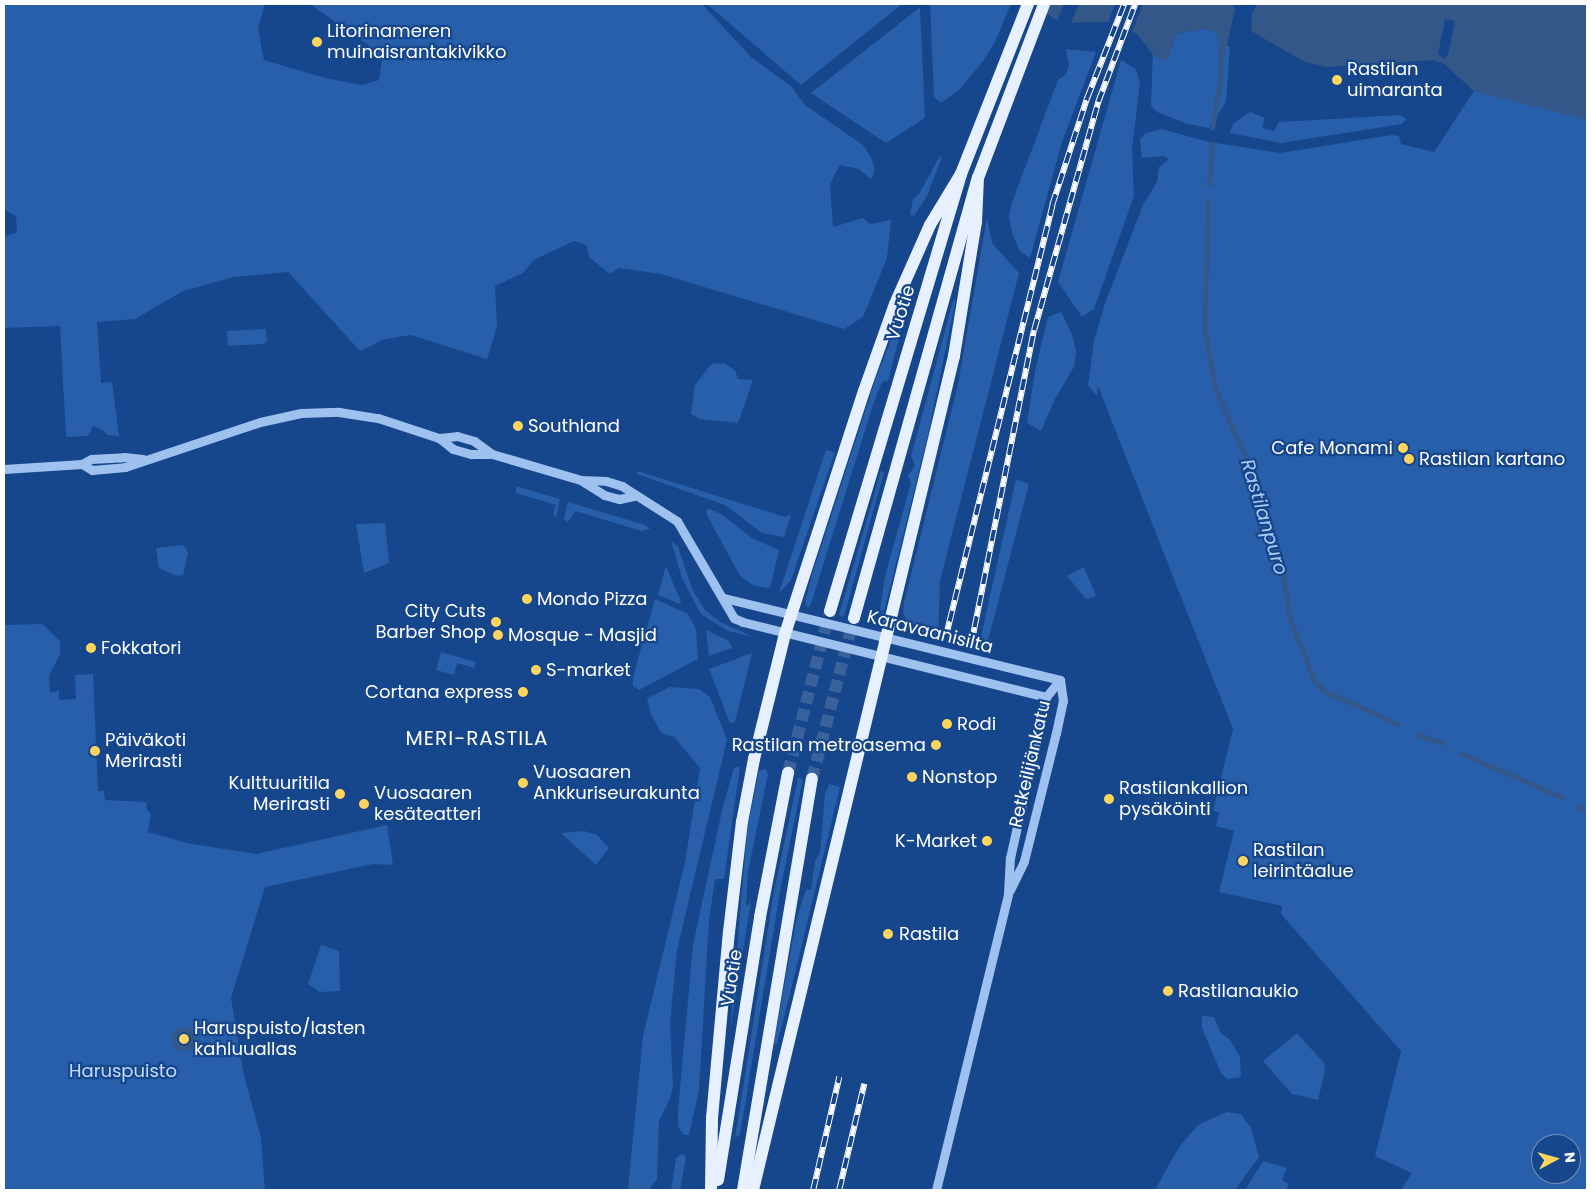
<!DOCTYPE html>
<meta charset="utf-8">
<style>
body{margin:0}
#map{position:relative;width:1591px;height:1194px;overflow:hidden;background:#16468b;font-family:Poppins,sans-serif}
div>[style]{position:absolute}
.green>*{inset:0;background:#285faa}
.water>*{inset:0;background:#34578a}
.round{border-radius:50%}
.pier>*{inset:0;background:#16468b}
.stream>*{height:4.5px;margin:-2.25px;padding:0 2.25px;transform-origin:2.25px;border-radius:2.25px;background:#34578a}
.primary-tunnel>*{height:12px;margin-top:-6px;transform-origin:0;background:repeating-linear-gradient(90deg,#39629c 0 12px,transparent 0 18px)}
.tertiary>*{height:9px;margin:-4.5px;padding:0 4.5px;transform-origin:4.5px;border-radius:4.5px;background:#9fc1ef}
.primary>*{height:12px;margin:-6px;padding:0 6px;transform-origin:6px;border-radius:6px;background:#e7f0ff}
.rail>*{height:5.5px;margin-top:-2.75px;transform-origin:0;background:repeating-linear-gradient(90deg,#16468b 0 11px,#fff 0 22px);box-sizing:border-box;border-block:1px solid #fff}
.dots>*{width:14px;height:14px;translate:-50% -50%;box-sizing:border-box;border:2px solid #16468b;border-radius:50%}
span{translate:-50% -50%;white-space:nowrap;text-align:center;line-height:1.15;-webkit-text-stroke:4.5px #16468b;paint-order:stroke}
.poi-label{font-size:18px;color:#fff}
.left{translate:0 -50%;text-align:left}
.right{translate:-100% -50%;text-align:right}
.street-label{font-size:18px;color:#fff}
.park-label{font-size:18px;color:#c5dcfb}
.water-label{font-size:19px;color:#abcbf6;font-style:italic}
.quarter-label{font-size:20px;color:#fff;letter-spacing:1px}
.frame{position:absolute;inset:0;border:5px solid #fff;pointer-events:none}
.north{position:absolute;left:1531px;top:1134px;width:50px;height:50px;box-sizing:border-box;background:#16468b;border:1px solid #7390b9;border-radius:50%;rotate:84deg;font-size:14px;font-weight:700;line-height:20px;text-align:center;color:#fff}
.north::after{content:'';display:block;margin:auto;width:18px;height:22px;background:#ffd55d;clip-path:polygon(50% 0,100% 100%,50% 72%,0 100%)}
</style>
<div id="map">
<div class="green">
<i style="clip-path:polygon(4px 4px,265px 4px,258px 28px,264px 60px,325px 78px,362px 85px,379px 80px,382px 60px,370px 46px,310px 4px,702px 4px,751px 57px,791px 86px,805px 105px,863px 145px,871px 157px,875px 170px,871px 179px,859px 169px,840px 165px,830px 184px,833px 227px,863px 218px,870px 224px,891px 220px,887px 258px,863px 317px,844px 329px,661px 274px,619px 268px,610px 274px,590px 258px,586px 245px,574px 241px,534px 260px,523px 273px,495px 286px,497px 327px,487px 359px,411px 335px,385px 339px,360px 351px,288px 272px,234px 277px,183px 291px,135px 319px,97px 322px,101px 383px,112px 382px,119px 436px,107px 435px,103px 430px,93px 426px,88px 436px,66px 437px,60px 326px,4px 328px,4px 236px,17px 233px,16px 216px,4px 210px)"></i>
<i style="clip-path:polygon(707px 4px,902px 4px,801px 85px)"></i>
<i style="clip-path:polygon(930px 4px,1011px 4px,995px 42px,983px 61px,960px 89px,941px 103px,934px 97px)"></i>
<i style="clip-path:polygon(920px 7px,925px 118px,886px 143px,811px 93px)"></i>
<i style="clip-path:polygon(1206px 29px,1215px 32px,1220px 42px,1230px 47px,1226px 102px,1209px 128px,1188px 124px,1157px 112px,1151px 106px,1153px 48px,1178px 33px)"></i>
<i style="clip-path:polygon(evenodd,1587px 33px,1587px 1190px,1401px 1190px,1412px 1173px,1375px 1156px,1401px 1051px,1281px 914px,1282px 906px,1219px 892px,1234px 831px,1216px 826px,1219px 813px,1213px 811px,1233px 729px,1098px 386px,1097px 396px,1088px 385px,1094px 341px,1104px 306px,1143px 205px,1157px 182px,1159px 167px,1169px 159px,1164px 156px,1142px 158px,1140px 139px,1146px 133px,1162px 129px,1209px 142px,1280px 153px,1392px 135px,1399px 136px,1401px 144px,1434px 152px,1474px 91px,1470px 69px,1587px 33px,1541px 1144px,1571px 1144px,1571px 1174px,1541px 1174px,1541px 1144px)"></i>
<i style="clip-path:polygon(1066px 49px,1096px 52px,1062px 142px,1030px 258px,1020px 251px,1013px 236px,1009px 218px,1011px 205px,1058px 80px,1065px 75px,1069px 66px)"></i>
<i style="clip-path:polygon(1121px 60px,1136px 69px,1140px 83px,1132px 149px,1134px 196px,1094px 309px,1082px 317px,1058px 282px)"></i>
<i style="clip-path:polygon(1250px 112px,1265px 118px,1262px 128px,1274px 131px,1279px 122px,1400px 115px,1406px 119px,1402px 124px,1281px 143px,1230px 133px,1233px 124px)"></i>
<i style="clip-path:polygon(940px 156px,942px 157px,927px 196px,914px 216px,910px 215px,913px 199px,919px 194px)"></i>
<i style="clip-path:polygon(987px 217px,992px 243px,1019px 273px,940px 581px,938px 642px,910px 630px,903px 612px,904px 603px,958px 384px)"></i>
<i style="clip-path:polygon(913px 285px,888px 381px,882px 382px,873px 405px,810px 607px,807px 607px,805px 602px,812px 575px,876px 378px)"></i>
<i style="clip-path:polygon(956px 299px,927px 439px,882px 620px,878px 622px,885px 576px,911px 483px,908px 476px,915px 465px,911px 456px,953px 301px)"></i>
<i style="clip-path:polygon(1061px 312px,1072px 334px,1076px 352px,1074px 367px,1055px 399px,1041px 431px,1027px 423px,1035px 371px,1048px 317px)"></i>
<i style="clip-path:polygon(266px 329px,267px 341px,263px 344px,228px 346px,227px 331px)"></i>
<i style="clip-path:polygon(724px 363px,735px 370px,738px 379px,753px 380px,738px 423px,700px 419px,691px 414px,695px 385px,711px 364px)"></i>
<i style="clip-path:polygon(826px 450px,835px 452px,791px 580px,779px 593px)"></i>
<i style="clip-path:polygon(637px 471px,785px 517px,791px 514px,784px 537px,762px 533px,725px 505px,637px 474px)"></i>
<i style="clip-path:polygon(881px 471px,884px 472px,844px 617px,839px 615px)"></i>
<i style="clip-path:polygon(1016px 479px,1029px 484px,985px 652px,978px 650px)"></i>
<i style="clip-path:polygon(516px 486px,560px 499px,556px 518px,553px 515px,556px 505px,516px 493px)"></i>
<i style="clip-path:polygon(568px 502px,645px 525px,650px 529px,642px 531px,575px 511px,568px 522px,564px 519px)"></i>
<i style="clip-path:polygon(710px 509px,721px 514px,752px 538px,779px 550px,770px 588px,754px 586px,740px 576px,707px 515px,706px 510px)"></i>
<i style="clip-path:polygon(385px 523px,389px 563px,364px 573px,356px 524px)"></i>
<i style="clip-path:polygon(671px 541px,678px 547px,693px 591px,705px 610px,720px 622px,754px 637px,728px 631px,701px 614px,682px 578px)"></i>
<i style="clip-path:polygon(183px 545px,188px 552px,183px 575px,177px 576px,159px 568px,156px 548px)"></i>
<i style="clip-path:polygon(666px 566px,681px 602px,680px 604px,658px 595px)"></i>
<i style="clip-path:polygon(1084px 567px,1096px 596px,1086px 599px,1067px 576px)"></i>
<i style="clip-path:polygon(655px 599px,688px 614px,696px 629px,698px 659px,639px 690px,633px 686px,633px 677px)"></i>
<i style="clip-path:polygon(42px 624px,60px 641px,60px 654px,49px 676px,50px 692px,59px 691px,59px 700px,76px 699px,75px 675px,93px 674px,98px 791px,104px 791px,105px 800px,146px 802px,147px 810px,151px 813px,148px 832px,187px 843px,256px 854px,387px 825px,393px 865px,373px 864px,265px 887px,231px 998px,243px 1071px,261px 1138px,265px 1190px,4px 1190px,4px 625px)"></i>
<i style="clip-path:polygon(706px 630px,729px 641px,732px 648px,709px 656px)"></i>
<i style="clip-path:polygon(441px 652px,476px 662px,474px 668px,457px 663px,454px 675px,436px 670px)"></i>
<i style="clip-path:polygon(752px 653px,735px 722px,730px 723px,709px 669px)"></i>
<i style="clip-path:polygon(670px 687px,699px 689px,710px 697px,727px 740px,677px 950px,670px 1023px,673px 1085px,670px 1099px,659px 1121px,657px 1179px,649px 1190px,628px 1190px,643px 1036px,685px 862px,700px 768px,674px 737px,661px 733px,651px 714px,647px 698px)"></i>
<i style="clip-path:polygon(740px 766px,724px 879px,715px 879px,709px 920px,699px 1090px,689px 1135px,684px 1135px,678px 1127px,678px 1110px,693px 945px,723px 806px,734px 768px)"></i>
<i style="clip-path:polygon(765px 769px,768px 774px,748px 872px,746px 907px,751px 901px,730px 1032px,747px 831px,759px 771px)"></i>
<i style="clip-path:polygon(798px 778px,803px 779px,781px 886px,740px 1135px,735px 1138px,774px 891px)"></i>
<i style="clip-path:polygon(829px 784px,840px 787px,788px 1002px,777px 1044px,774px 1043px,796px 921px,806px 889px,811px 890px,815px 861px,820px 852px,825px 794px)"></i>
<i style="clip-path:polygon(584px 831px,597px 835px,609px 848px,596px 865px,561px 833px)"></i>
<i style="clip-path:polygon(321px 945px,339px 951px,340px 991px,320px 992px,308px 984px)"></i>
<i style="clip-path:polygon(1202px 1016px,1214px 1017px,1220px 1032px,1230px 1040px,1240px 1057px,1241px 1077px,1227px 1079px,1221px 1073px,1202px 1028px)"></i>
<i style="clip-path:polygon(1297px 1033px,1324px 1063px,1325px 1071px,1318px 1100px,1292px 1094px,1263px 1061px)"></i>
<i style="clip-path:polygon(1227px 1112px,1241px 1114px,1251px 1128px,1259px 1157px,1235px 1190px,1155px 1190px,1179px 1147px,1198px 1125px)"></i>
<i style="clip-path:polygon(682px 1154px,686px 1157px,680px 1190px,671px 1190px,676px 1158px)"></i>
<i style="clip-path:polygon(1263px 1161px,1287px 1168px,1282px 1180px,1289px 1184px,1286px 1190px,1245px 1190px)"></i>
</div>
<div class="water">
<i style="clip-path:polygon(1034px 4px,1233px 4px,1235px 9px,1224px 58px,1218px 57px,1220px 42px,1215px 32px,1206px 29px,1178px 33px,1167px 60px,1154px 56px,1137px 34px,1106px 22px,1060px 23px)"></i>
<i style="clip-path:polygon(1257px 4px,1587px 4px,1587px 120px,1474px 91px,1444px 64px,1434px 60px,1327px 67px,1305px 62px,1251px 31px,1252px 14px)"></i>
<i class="round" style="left:172px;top:1027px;width:24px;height:24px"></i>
</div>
<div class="pier">
<i style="clip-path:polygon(1064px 4px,1079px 4px,1070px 25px,1056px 23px)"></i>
<i style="clip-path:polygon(1115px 4px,1143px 4px,1131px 34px,1107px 25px)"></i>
<i style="clip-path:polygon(1445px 19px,1455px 21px,1448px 55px,1444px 59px,1438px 54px)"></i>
</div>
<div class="stream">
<i style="left:1212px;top:128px;width:46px;rotate:-79.9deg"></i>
<i style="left:1220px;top:83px;width:25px;rotate:-88deg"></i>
<i style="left:1209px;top:184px;width:40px;rotate:-85.7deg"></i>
<i style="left:1208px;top:200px;width:130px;rotate:91.3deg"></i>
<i style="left:1205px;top:330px;width:61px;rotate:79.6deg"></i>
<i style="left:1216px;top:390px;width:98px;rotate:65.8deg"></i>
<i style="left:1256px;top:479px;width:88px;rotate:72.8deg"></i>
<i style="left:1282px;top:563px;width:56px;rotate:81.7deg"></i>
<i style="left:1290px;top:618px;width:68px;rotate:68.4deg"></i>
<i style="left:1315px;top:681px;width:12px;rotate:48deg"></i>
<i style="left:1323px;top:690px;width:82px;rotate:24.4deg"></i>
<i style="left:1419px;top:734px;width:24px;rotate:22deg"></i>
<i style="left:1461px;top:753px;width:110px;rotate:23.5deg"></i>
<i style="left:1577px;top:806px;width:11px;rotate:22deg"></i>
</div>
<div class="primary-tunnel">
<i style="left:788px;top:773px;width:167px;rotate:-75.5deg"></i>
<i style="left:812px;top:779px;width:166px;rotate:-75.4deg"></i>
</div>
<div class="tertiary">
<i style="left:439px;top:438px;width:18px;rotate:-6deg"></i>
<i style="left:457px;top:436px;width:18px;rotate:16deg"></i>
<i style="left:474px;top:441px;width:22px;rotate:36deg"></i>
<i style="left:82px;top:464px;width:12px;rotate:31deg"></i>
<i style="left:92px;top:470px;width:33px;rotate:-5deg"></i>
<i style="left:125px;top:467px;width:142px;rotate:-18.4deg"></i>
<i style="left:260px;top:422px;width:42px;rotate:-12.4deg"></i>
<i style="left:301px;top:413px;width:38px;rotate:-2deg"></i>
<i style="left:339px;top:412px;width:39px;rotate:9deg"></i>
<i style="left:378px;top:418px;width:64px;rotate:18.2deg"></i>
<i style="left:439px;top:438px;width:18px;rotate:38deg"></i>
<i style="left:453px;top:449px;width:19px;rotate:16deg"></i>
<i style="left:471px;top:454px;width:21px"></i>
<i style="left:492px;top:454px;width:93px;rotate:16.3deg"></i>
<i style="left:581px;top:480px;width:25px;rotate:2deg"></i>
<i style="left:606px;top:481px;width:17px;rotate:17deg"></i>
<i style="left:622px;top:486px;width:65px;rotate:32.5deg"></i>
<i style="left:677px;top:521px;width:113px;rotate:59.6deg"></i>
<i style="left:734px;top:618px;width:10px;rotate:24deg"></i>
<i style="left:743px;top:622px;width:312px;rotate:13.9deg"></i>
<i style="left:4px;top:469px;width:78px;rotate:-3.7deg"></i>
<i style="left:82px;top:464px;width:10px;rotate:-29deg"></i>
<i style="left:91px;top:459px;width:33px;rotate:-3deg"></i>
<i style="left:124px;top:457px;width:19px;rotate:6deg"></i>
<i style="left:582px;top:481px;width:26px;rotate:32deg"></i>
<i style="left:604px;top:495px;width:16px;rotate:15deg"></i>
<i style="left:619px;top:499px;width:16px;rotate:-11deg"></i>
<i style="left:724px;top:598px;width:346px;rotate:13.7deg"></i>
<i style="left:1010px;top:890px;width:32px;rotate:-64deg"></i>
<i style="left:1024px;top:861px;width:132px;rotate:-76deg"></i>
<i style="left:1056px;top:733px;width:33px;rotate:-78deg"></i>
<i style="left:1063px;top:701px;width:21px;rotate:-98deg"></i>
<i style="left:936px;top:1190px;width:305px;rotate:-76.3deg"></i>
<i style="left:1008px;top:894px;width:36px;rotate:-87deg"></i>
<i style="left:1010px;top:858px;width:165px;rotate:-77.4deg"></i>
<i style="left:1046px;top:697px;width:22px;rotate:-51deg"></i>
</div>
<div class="primary">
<i style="left:830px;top:611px;width:456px;rotate:-73.3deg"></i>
<i style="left:961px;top:174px;width:183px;rotate:-68.5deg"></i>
<i style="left:854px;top:618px;width:457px;rotate:-74.3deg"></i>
<i style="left:978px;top:178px;width:186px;rotate:-69.2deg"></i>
<i style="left:718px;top:1180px;width:266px;rotate:-80.9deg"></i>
<i style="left:760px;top:917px;width:147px;rotate:-79deg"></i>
<i style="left:711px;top:1190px;width:72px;rotate:-89.2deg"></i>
<i style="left:712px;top:1118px;width:187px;rotate:-84.8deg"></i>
<i style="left:729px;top:932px;width:111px;rotate:-83.3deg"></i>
<i style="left:742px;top:822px;width:64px;rotate:-79.2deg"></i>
<i style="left:754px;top:759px;width:129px;rotate:-76.1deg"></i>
<i style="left:785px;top:634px;width:256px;rotate:-72deg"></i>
<i style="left:864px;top:391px;width:92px;rotate:-70.4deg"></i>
<i style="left:895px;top:304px;width:86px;rotate:-66.1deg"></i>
<i style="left:930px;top:225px;width:60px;rotate:-58.7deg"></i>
<i style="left:743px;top:1190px;width:417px;rotate:-80.5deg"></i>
<i style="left:753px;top:1190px;width:858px;rotate:-76.45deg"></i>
<i style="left:954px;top:356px;width:136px;rotate:-80.7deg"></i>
<i style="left:976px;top:222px;width:44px;rotate:-87.4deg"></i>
</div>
<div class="rail">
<i style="left:944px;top:643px;width:451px;rotate:-76.1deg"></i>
<i style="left:1052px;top:205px;width:113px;rotate:-71.9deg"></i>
<i style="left:1087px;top:98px;width:101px;rotate:-68.5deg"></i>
<i style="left:970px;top:649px;width:325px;rotate:-78.7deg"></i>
<i style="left:1034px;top:330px;width:237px;rotate:-74.3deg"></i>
<i style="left:1098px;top:102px;width:105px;rotate:-69.3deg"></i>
<i style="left:813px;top:1190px;width:116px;rotate:-77deg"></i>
<i style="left:839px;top:1190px;width:109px;rotate:-76.7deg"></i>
</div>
<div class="dots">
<i style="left:317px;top:42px;background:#ffd55d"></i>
<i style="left:1337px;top:80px;background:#ffd55d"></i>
<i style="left:518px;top:426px;background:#ffd55d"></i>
<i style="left:1403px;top:448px;background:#ffd55d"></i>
<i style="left:1409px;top:459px;background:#ffd55d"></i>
<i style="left:527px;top:599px;background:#ffd55d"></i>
<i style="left:496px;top:622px;background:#ffd55d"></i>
<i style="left:498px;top:635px;background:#ffd55d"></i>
<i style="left:91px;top:648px;background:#ffd55d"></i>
<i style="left:536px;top:670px;background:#ffd55d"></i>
<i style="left:523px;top:692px;background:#ffd55d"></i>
<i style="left:947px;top:724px;background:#ffd55d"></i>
<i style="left:936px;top:745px;background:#ffd55d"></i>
<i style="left:95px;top:751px;background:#ffd55d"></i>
<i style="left:912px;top:777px;background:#ffd55d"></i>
<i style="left:523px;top:783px;background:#ffd55d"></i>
<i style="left:340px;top:794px;background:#ffd55d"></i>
<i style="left:1109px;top:799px;background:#ffd55d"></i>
<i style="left:364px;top:804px;background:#ffd55d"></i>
<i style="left:987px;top:841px;background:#ffd55d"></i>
<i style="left:1243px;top:861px;background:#ffd55d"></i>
<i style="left:888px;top:934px;background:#ffd55d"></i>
<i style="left:1168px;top:991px;background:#ffd55d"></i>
<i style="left:184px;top:1039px;background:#ffd55d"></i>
</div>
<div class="poi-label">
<span class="left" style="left:327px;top:42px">Litorinameren<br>muinaisrantakivikko</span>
<span class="left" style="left:1347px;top:80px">Rastilan<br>uimaranta</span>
<span class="left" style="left:528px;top:426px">Southland</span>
<span class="right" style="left:1393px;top:448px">Cafe Monami</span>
<span class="left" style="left:1419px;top:459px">Rastilan kartano</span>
<span class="left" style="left:537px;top:599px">Mondo Pizza</span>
<span class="right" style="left:486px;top:622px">City Cuts<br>Barber Shop</span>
<span class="left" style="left:508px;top:635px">Mosque - Masjid</span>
<span class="left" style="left:101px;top:648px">Fokkatori</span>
<span class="left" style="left:546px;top:670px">S-market</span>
<span class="right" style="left:513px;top:692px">Cortana express</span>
<span class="left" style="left:957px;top:724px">Rodi</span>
<span class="left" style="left:105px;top:751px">Päiväkoti<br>Merirasti</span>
<span class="right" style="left:926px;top:745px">Rastilan metroasema</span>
<span class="left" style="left:533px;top:783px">Vuosaaren<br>Ankkuriseurakunta</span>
<span class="left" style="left:922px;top:777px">Nonstop</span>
<span class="right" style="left:330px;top:794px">Kulttuuritila<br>Merirasti</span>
<span class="left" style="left:1119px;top:799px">Rastilankallion<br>pysäköinti</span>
<span class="left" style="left:374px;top:804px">Vuosaaren<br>kesäteatteri</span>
<span class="right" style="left:977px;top:841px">K-Market</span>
<span class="left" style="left:1253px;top:861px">Rastilan<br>leirintäalue</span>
<span class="left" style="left:899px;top:934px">Rastila</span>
<span class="left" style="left:1178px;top:991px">Rastilanaukio</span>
<span class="left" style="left:194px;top:1039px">Haruspuisto/lasten<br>kahluuallas</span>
</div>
<div class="street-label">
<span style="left:901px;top:313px;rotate:-73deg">Vuotie</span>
<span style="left:930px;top:632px;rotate:14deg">Karavaanisilta</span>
<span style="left:1030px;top:764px;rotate:-77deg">Retkeilijänkatu</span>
<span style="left:732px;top:978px;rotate:-81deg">Vuotie</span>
</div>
<div class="park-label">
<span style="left:123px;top:1071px">Haruspuisto</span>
</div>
<div class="water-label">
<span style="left:1264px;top:517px;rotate:73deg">Rastilanpuro</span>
</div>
<div class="quarter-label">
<span style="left:477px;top:738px">MERI-RASTILA</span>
</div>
<div class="frame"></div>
<div class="north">N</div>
</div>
